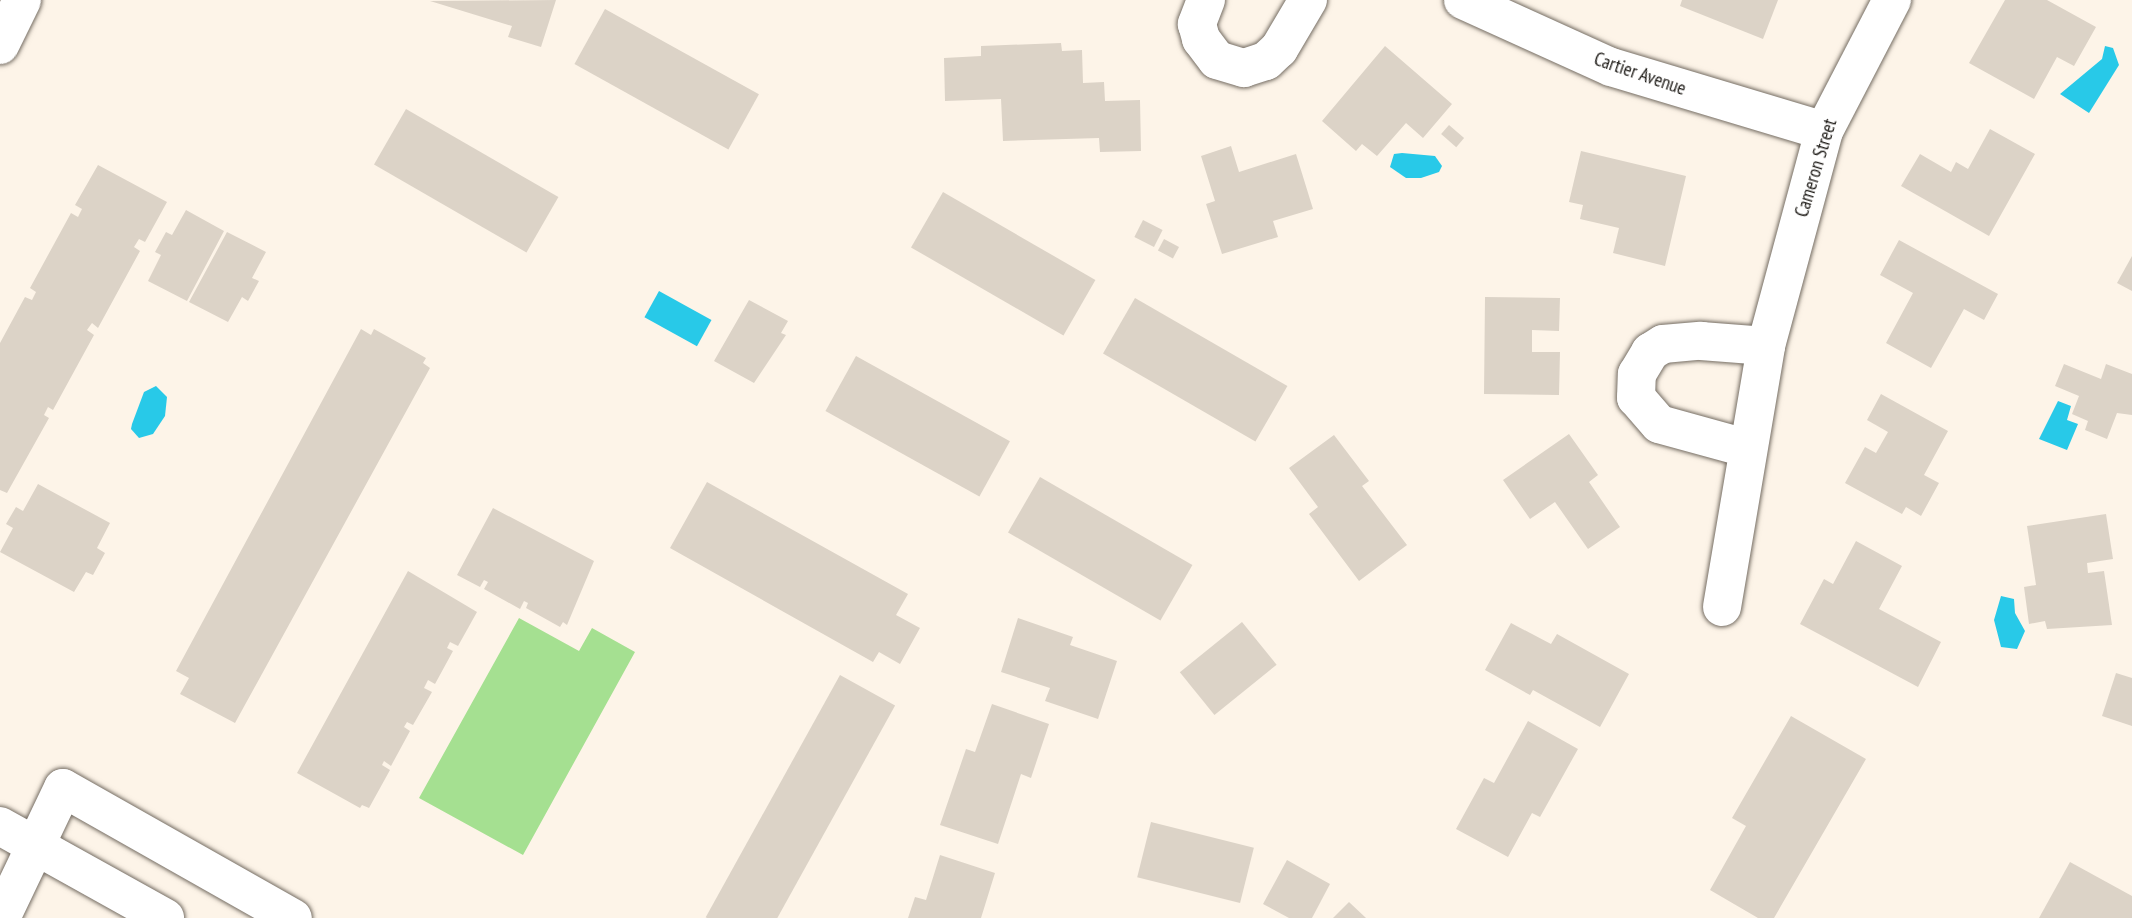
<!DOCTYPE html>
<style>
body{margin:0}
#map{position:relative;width:2132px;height:918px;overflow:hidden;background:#fdf4e8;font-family:"PT Sans Narrow",sans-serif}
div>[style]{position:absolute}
.green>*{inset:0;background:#a5e091}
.water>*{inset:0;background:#28c9e8;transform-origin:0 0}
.building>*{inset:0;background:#dcd3c7;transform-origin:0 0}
.roads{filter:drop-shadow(0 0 2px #756d63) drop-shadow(0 0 2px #756d63)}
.minor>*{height:38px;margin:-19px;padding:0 19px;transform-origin:19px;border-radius:19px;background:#fff}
span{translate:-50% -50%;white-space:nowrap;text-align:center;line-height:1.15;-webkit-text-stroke:5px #fff;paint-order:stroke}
.street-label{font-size:19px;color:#1c1915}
</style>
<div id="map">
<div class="green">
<i style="clip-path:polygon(519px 618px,579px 651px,592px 628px,635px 652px,523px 855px,419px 798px)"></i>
</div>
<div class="water">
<i style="clip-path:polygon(2105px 46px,2113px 48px,2119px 65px,2089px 113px,2060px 94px,2102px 59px)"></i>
<i style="clip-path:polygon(1402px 153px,1435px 156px,1442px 166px,1439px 172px,1421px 178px,1406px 178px,1390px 167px,1394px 154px)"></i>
<i style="left:659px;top:291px;width:60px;height:30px;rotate:29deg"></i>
<i style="clip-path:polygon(156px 386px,167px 397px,165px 416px,153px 434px,139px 438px,131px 429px,132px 424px,144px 392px)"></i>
<i style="clip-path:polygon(2058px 401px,2071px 406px,2067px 420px,2078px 424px,2067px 450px,2039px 439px)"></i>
<i style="clip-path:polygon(2001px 596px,2014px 599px,2015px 613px,2025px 631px,2017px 649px,2001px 647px,1994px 620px)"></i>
</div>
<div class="building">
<i style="clip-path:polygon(556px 0,541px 47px,508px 37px,512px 26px,430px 1px)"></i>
<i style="clip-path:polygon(1682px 0,1778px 0,1763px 39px,1680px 6px)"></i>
<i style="clip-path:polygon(2005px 0,2047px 0,2096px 27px,2074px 66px,2057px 57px,2034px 99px,1969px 63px)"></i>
<i style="left:605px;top:9px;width:176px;height:63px;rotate:29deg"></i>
<i style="clip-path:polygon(1061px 43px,1062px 51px,1082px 50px,1083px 83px,1104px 82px,1105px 101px,1140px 100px,1141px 151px,1100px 152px,1099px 138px,1003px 141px,1001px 99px,945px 101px,944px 58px,981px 56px,981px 46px)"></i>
<i style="clip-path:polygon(1385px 46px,1452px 104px,1423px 138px,1406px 123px,1377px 156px,1362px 144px,1356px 151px,1322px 121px)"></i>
<i style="left:406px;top:109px;width:176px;height:64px;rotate:30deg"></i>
<i style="left:1449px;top:125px;width:20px;height:12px;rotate:41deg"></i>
<i style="clip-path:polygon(1990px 129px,2035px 154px,1989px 236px,1901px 186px,1920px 154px,1951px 172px,1956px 162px,1968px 169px)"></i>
<i style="clip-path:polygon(1231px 146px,1239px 172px,1296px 154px,1313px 209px,1273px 221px,1278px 237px,1222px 254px,1206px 204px,1215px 201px,1201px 156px)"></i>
<i style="clip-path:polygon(1581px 151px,1686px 176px,1665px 266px,1613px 253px,1619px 228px,1580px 219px,1583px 205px,1569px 202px)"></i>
<i style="clip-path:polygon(98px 165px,167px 202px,145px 242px,139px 239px,134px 247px,140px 251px,98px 328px,92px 323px,87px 330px,94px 335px,53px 410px,48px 407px,44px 415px,49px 418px,7px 493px,0 490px,0 343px,25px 297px,32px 300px,36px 292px,30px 288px,71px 213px,78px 217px,82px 209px,75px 205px)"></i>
<i style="left:943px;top:192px;width:176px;height:64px;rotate:30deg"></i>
<i style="clip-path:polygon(186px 210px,224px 231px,187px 301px,148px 281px,161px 255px,155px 252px,166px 232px,172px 235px)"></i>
<i style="left:1143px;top:220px;width:22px;height:19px;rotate:27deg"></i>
<i style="clip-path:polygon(227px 232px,266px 252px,252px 278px,259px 281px,248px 301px,242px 297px,228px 322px,189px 302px)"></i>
<i style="left:1164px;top:239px;width:17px;height:13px;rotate:28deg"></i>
<i style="clip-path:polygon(1899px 240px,1998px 294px,1984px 320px,1964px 309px,1931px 368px,1886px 343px,1913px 293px,1880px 275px)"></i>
<i style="clip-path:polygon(2132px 256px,2132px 291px,2117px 283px)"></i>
<i style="clip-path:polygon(1485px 297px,1560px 298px,1559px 331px,1532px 330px,1532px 352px,1560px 352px,1559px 395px,1484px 394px)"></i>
<i style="left:1135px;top:298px;width:176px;height:64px;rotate:30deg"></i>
<i style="clip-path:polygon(749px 300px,788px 321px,781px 333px,786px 335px,754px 383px,714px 361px)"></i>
<i style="clip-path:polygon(361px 329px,371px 335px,374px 329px,426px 358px,423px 363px,430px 368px,235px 723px,180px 694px,189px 678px,176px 671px)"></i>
<i style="left:856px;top:356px;width:176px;height:63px;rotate:29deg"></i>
<i style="clip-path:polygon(2064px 364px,2101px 379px,2106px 364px,2132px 374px,2132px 415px,2117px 413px,2107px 439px,2085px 430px,2088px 421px,2072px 414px,2079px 396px,2055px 386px)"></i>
<i style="clip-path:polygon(1881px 394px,1948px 431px,1924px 475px,1939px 483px,1921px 516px,1906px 507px,1902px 514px,1845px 483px,1865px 447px,1876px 453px,1888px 432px,1867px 420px)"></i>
<i style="clip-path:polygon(1569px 434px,1598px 475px,1589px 482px,1620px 527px,1588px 549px,1555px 502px,1530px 519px,1503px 480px)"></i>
<i style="clip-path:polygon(1334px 435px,1369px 481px,1362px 486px,1407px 545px,1359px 581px,1309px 514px,1318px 507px,1289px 468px)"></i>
<i style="left:1040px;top:477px;width:176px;height:64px;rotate:30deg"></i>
<i style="clip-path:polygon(707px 482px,908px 594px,896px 615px,920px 628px,900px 664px,879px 652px,873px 662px,670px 548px)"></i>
<i style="clip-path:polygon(38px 484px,110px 523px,97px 548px,105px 553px,93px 575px,86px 572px,74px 592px,0 552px,13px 528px,6px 524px,16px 507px,23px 511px)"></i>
<i style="clip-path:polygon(493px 508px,594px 561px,567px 625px,563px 622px,560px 627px,526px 608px,528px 603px,524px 601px,520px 609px,484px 589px,488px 582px,484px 580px,480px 587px,457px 575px)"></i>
<i style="clip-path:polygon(2106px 514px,2113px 559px,2087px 563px,2088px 573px,2104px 571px,2112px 625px,2047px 629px,2045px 621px,2029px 624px,2024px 587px,2036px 585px,2027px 526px)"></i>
<i style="clip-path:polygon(1856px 541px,1902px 566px,1879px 609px,1941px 642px,1918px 687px,1800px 624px,1824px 579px,1833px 584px)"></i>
<i style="clip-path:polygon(408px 571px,477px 612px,458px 646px,450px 642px,447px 648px,453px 651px,435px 684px,428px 680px,424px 688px,432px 692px,413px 725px,407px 722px,404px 727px,410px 731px,391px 766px,384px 761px,382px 765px,390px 770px,369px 808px,362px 805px,360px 808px,297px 773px)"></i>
<i style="clip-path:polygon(1018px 618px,1073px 637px,1070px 645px,1117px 661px,1098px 719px,1045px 701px,1050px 688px,1001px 672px)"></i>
<i style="left:1242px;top:622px;width:55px;height:80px;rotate:51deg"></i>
<i style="clip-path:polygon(1511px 623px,1551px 644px,1557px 634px,1629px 674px,1600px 727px,1533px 690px,1530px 695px,1485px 670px)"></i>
<i style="clip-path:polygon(2116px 673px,2132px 678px,2132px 726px,2102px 716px)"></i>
<i style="left:840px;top:675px;width:63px;height:277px;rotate:29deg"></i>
<i style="clip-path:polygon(992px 704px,1049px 724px,1031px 778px,1021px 774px,998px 844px,940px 825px,966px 749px,975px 752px)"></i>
<i style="clip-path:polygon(1791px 716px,1866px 759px,1774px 918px,1758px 918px,1710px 890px,1746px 826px,1732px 818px)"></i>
<i style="clip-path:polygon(1528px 721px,1578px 749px,1540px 817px,1532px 813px,1508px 857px,1456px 829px,1484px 778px,1494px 783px)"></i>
<i style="left:1151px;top:822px;width:106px;height:57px;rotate:14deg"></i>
<i style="clip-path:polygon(940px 855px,995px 873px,981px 918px,908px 918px,915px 897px,926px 900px)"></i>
<i style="clip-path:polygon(1287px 860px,1330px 884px,1312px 918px,1289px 918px,1263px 904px)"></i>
<i style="clip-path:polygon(2070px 862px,2132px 896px,2132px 918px,2039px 918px)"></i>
<i style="clip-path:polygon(1349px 902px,1366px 918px,1333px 918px)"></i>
</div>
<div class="roads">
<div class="minor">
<i style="left:1206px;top:0;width:26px;rotate:111deg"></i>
<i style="left:1197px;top:24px;width:16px;rotate:75deg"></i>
<i style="left:1201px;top:39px;width:26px;rotate:53deg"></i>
<i style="left:1217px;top:60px;width:28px;rotate:17deg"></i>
<i style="left:1244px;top:68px;width:23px;rotate:-18deg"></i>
<i style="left:1266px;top:61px;width:18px;rotate:-43deg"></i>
<i style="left:1279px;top:49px;width:57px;rotate:-59.4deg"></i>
<i style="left:1463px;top:0;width:162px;rotate:24.4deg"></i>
<i style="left:1611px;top:67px;width:222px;rotate:16.7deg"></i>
<i style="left:0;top:45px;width:50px;rotate:-63.9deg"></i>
<i style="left:1746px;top:448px;width:90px;rotate:-164.6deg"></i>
<i style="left:1659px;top:424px;width:35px;rotate:-131deg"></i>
<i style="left:1636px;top:398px;width:24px;rotate:-88deg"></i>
<i style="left:1637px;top:374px;width:26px;rotate:-59deg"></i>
<i style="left:1650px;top:352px;width:15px;rotate:-32deg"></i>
<i style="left:1663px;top:344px;width:38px;rotate:-5deg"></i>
<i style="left:1701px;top:341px;width:65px;rotate:4.4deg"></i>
<i style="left:1722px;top:607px;width:265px;rotate:-80.4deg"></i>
<i style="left:1766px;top:346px;width:223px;rotate:-74.9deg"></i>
<i style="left:1824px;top:131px;width:148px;rotate:-62.6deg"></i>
<i style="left:0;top:826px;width:189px;rotate:29.1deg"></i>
<i style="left:1px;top:918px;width:144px;rotate:-64.5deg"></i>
<i style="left:63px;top:788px;width:264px;rotate:29.5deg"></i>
</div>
</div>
<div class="street-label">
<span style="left:1640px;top:74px;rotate:19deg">Cartier Avenue</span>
<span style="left:1816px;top:168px;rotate:-73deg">Cameron Street</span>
</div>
</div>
